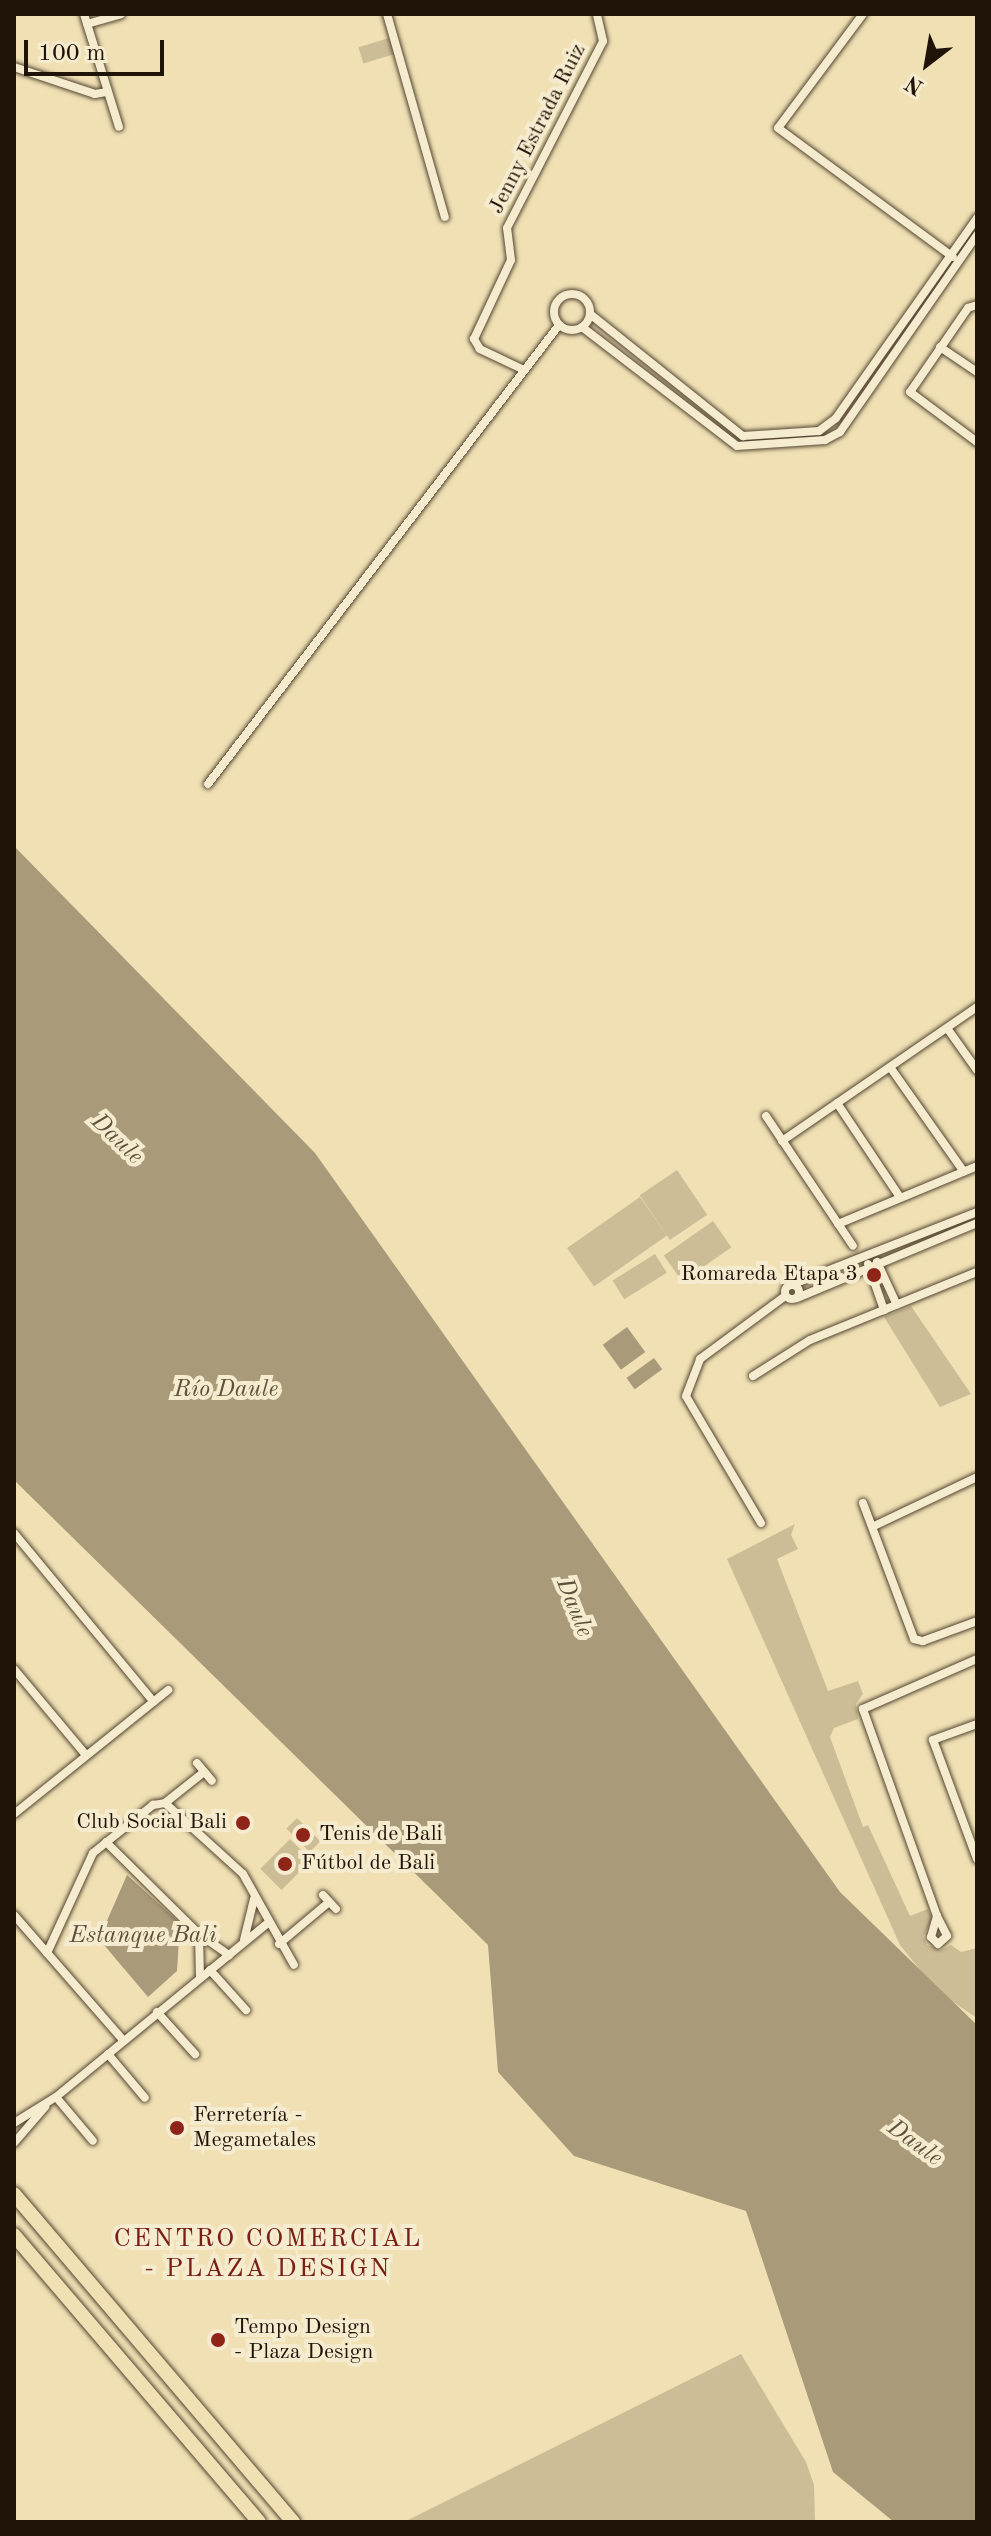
<!DOCTYPE html>
<meta charset="utf-8">
<style>
body{margin:0}
#map{position:relative;width:991px;height:2536px;overflow:hidden;background:#f0e0b4;font-family:"Old Standard TT",serif}
div>[style]{position:absolute}
.green>*{inset:0;background:#cdbd97;transform-origin:0 0}
.water>*{inset:0;background:#a99a79;transform-origin:0 0}
.roads{filter:drop-shadow(0 0 2px #544632) drop-shadow(0 0 2px #544632)}
.minor>*{height:8px;margin:-4px;padding:0 4px;transform-origin:4px;border-radius:4px;background:#f5ebce}
.minor>.ring{margin:-4px;padding:0;box-sizing:content-box;background:none;border:8px solid #f5ebce;border-radius:50%}
.trunk>*{height:14px;margin:-7px;padding:0 7px;transform-origin:7px;border-radius:7px;background:#f0e0b4}
.dots>*{width:22px;height:22px;translate:-50% -50%;box-sizing:border-box;border:4px solid #f5ebce;border-radius:50%}
span{translate:-50% -50%;white-space:nowrap;text-align:center;line-height:1.15;-webkit-text-stroke:8px #f5ebce;paint-order:stroke}
.street-label{font-size:22px;color:#201307}
.poi-label{font-size:22px;color:#201307}
.right{translate:-100% -50%;text-align:right}
.left{translate:0 -50%;text-align:left}
.water-label{font-size:24px;color:#5e503a;font-style:italic}
.quarter-label{font-size:26px;color:#7a1f14;letter-spacing:2px}
.frame{position:absolute;inset:0;border:16px solid #201307;pointer-events:none}
.north{position:absolute;left:887px;top:24px;width:80px;height:80px;-webkit-text-stroke:6px #f5ebce;paint-order:stroke;rotate:211deg;font-size:22px;font-weight:700;line-height:32px;text-align:center;color:#201307}
.north::after{content:'';display:block;margin:auto;width:28px;height:36px;background:#201307;clip-path:polygon(50% 0,100% 100%,50% 72%,0 100%)}
.scale{position:absolute;left:24px;top:40px;width:140px;height:36px;box-sizing:border-box;border:4px solid #201307;border-top:0;padding-left:10px;font-size:24px;line-height:28px;white-space:nowrap;color:#201307;-webkit-text-stroke:6px #f5ebce;paint-order:stroke}
</style>
<div id="map">
<div class="green">
<i style="left:389px;top:38px;width:17px;height:32px;rotate:73deg"></i>
<i style="left:677px;top:1170px;width:54px;height:45px;rotate:56deg"></i>
<i style="left:640px;top:1197px;width:47px;height:89px;rotate:55deg"></i>
<i style="left:713px;top:1221px;width:32px;height:60px;rotate:55deg"></i>
<i style="left:655px;top:1254px;width:22px;height:50px;rotate:58deg"></i>
<i style="clip-path:polygon(911px 1306px,971px 1394px,940px 1407px,884px 1317px)"></i>
<i style="clip-path:polygon(795px 1524px,791px 1535px,798px 1549px,777px 1559px,828px 1691px,858px 1681px,863px 1694px,856px 1704px,858px 1719px,834px 1728px,830px 1737px,863px 1827px,868px 1825px,910px 1916px,928px 1909px,932px 1920px,923px 1936px,927px 1945px,941px 1950px,951px 1945px,961px 1952px,977px 1948px,977px 2018px,937px 1991px,900px 1945px,727px 1559px)"></i>
<i style="left:297px;top:1818px;width:33px;height:15px;rotate:45deg"></i>
<i style="left:290px;top:1839px;width:30px;height:42px;rotate:45deg"></i>
<i style="clip-path:polygon(741px 2354px,806px 2462px,814px 2485px,815px 2522px,404px 2522px)"></i>
</div>
<div class="water">
<i style="clip-path:polygon(14px 846px,315px 1153px,840px 1892px,977px 2025px,977px 2522px,894px 2522px,833px 2472px,746px 2211px,574px 2156px,498px 2072px,488px 1945px,14px 1480px)"></i>
<i style="left:627px;top:1327px;width:31px;height:30px;rotate:54deg"></i>
<i style="left:654px;top:1358px;width:14px;height:34px;rotate:54deg"></i>
<i style="clip-path:polygon(127px 1875px,180px 1923px,177px 1971px,148px 1997px,99px 1939px)"></i>
</div>
<div class="roads">
<div class="minor">
<i style="left:84px;top:14px;width:118px;rotate:72.8deg"></i>
<i style="left:387px;top:14px;width:211px;rotate:74.1deg"></i>
<i style="left:863px;top:14px;width:142px;rotate:126.7deg"></i>
<i style="left:778px;top:128px;width:217px;rotate:36.4deg"></i>
<i style="left:87px;top:24px;width:35px;rotate:-16deg"></i>
<i style="left:14px;top:67px;width:85px;rotate:18.4deg"></i>
<i style="left:95px;top:94px;width:11px;rotate:-10deg"></i>
<i class="ring" style="left:554px;top:294px;width:28px;height:28px"></i>
<i style="left:977px;top:305px;width:9px;rotate:162deg"></i>
<i style="left:968px;top:308px;width:102px;rotate:124.6deg"></i>
<i style="left:910px;top:392px;width:84px;rotate:36.7deg"></i>
<i style="left:590px;top:314px;width:196px;rotate:38.6deg"></i>
<i style="left:743px;top:436px;width:76px;rotate:-3.8deg"></i>
<i style="left:819px;top:431px;width:21px;rotate:-37deg"></i>
<i style="left:836px;top:418px;width:245px;rotate:-54.8deg"></i>
<i style="left:582px;top:327px;width:195px;rotate:37.5deg"></i>
<i style="left:737px;top:446px;width:88px;rotate:-3.9deg"></i>
<i style="left:825px;top:440px;width:17px;rotate:-28deg"></i>
<i style="left:840px;top:432px;width:240px;rotate:-55.2deg"></i>
<i style="left:940px;top:347px;width:45px;rotate:34deg"></i>
<i style="left:522px;top:369px;width:47px;rotate:-154.5deg"></i>
<i style="left:480px;top:349px;width:12px;rotate:-121deg"></i>
<i style="left:474px;top:339px;width:87px;rotate:-64.9deg"></i>
<i style="left:511px;top:260px;width:32px;rotate:-97deg"></i>
<i style="left:507px;top:228px;width:210px;rotate:-62.8deg"></i>
<i style="left:603px;top:41px;width:28px;rotate:-103deg"></i>
<i style="left:208px;top:784px;width:578px;rotate:-52.59deg"></i>
<i style="left:947px;top:1028px;width:52px;rotate:54.5deg"></i>
<i style="left:890px;top:1067px;width:128px;rotate:54.8deg"></i>
<i style="left:837px;top:1103px;width:113px;rotate:56.2deg"></i>
<i style="left:766px;top:1116px;width:156px;rotate:56.2deg"></i>
<i style="left:782px;top:1141px;width:237px;rotate:-34.5deg"></i>
<i style="left:838px;top:1224px;width:151px;rotate:-22.6deg"></i>
<i style="left:877px;top:1262px;width:47px;rotate:65.1deg"></i>
<i style="left:868px;top:1264px;width:49px;rotate:70.8deg"></i>
<i class="ring" style="left:785px;top:1285px;width:6px;height:6px"></i>
<i style="left:791px;top:1285px;width:200px;rotate:-21.4deg"></i>
<i style="left:797px;top:1298px;width:195px;rotate:-22.6deg"></i>
<i style="left:753px;top:1376px;width:67px;rotate:-32.3deg"></i>
<i style="left:810px;top:1340px;width:180px;rotate:-22.2deg"></i>
<i style="left:863px;top:1503px;width:145px;rotate:69.4deg"></i>
<i style="left:914px;top:1639px;width:9px;rotate:13deg"></i>
<i style="left:923px;top:1641px;width:58px;rotate:-20.3deg"></i>
<i style="left:761px;top:1523px;width:147px;rotate:-120.6deg"></i>
<i style="left:686px;top:1396px;width:40px;rotate:-69deg"></i>
<i style="left:700px;top:1359px;width:106px;rotate:-36.5deg"></i>
<i style="left:874px;top:1526px;width:114px;rotate:-25.4deg"></i>
<i style="left:14px;top:1533px;width:219px;rotate:50.4deg"></i>
<i style="left:14px;top:1669px;width:112px;rotate:50.1deg"></i>
<i style="left:977px;top:1724px;width:47px;rotate:160deg"></i>
<i style="left:933px;top:1740px;width:127px;rotate:69.7deg"></i>
<i style="left:197px;top:1763px;width:23px;rotate:50deg"></i>
<i style="left:165px;top:1803px;width:50px;rotate:-38.5deg"></i>
<i style="left:14px;top:1814px;width:198px;rotate:-38.8deg"></i>
<i style="left:106px;top:1842px;width:131px;rotate:44.7deg"></i>
<i style="left:199px;top:1934px;width:44px;rotate:88.7deg"></i>
<i style="left:323px;top:1895px;width:19px;rotate:47deg"></i>
<i style="left:14px;top:1915px;width:167px;rotate:48.9deg"></i>
<i style="left:937px;top:1916px;width:220px;rotate:-109.7deg"></i>
<i style="left:863px;top:1709px;width:124px;rotate:-23.7deg"></i>
<i style="left:937px;top:1916px;width:22px;rotate:63deg"></i>
<i style="left:947px;top:1936px;width:12px;rotate:138deg"></i>
<i style="left:938px;top:1944px;width:10px;rotate:-135deg"></i>
<i style="left:931px;top:1937px;width:22px;rotate:-74deg"></i>
<i style="left:199px;top:1934px;width:37px;rotate:35deg"></i>
<i style="left:244px;top:1940px;width:42px;rotate:-76.3deg"></i>
<i style="left:279px;top:1944px;width:65px;rotate:-40deg"></i>
<i style="left:47px;top:1953px;width:110px;rotate:-65.3deg"></i>
<i style="left:93px;top:1853px;width:77px;rotate:-38.7deg"></i>
<i style="left:153px;top:1805px;width:12px;rotate:-9deg"></i>
<i style="left:165px;top:1803px;width:105px;rotate:42.3deg"></i>
<i style="left:243px;top:1874px;width:104px;rotate:60.7deg"></i>
<i style="left:210px;top:1970px;width:54px;rotate:48deg"></i>
<i style="left:157px;top:2012px;width:57px;rotate:47.9deg"></i>
<i style="left:108px;top:2054px;width:57px;rotate:49.9deg"></i>
<i style="left:56px;top:2097px;width:57px;rotate:49.9deg"></i>
<i style="left:14px;top:2123px;width:49px;rotate:-31.8deg"></i>
<i style="left:56px;top:2097px;width:276px;rotate:-39.4deg"></i>
<i style="left:14px;top:2143px;width:48px;rotate:-49.3deg"></i>
</div>
<div class="trunk">
<i style="left:14px;top:2194px;width:431px;rotate:49.6deg"></i>
<i style="left:14px;top:2235px;width:377px;rotate:49.5deg"></i>
</div>
</div>
<div class="dots">
<i style="left:874px;top:1275px;background:#8f2418"></i>
<i style="left:243px;top:1823px;background:#8f2418"></i>
<i style="left:303px;top:1835px;background:#8f2418"></i>
<i style="left:285px;top:1864px;background:#8f2418"></i>
<i style="left:177px;top:2128px;background:#8f2418"></i>
<i style="left:218px;top:2340px;background:#8f2418"></i>
</div>
<div class="street-label">
<span style="left:538px;top:129px;rotate:-63deg">Jenny Estrada Ruiz</span>
</div>
<div class="poi-label">
<span class="right" style="left:858px;top:1275px">Romareda Etapa 3</span>
<span class="right" style="left:227px;top:1823px">Club Social Bali</span>
<span class="left" style="left:319px;top:1835px">Tenis de Bali</span>
<span class="left" style="left:301px;top:1864px">Fútbol de Bali</span>
<span class="left" style="left:193px;top:2128px">Ferretería -<br>Megametales</span>
<span class="left" style="left:234px;top:2340px">Tempo Design<br>- Plaza Design</span>
</div>
<div class="water-label">
<span style="left:116px;top:1140px;rotate:44deg">Daule</span>
<span style="left:226px;top:1391px">Río Daule</span>
<span style="left:573px;top:1608px;rotate:68deg">Daule</span>
<span style="left:143px;top:1937px">Estanque Bali</span>
<span style="left:914px;top:2144px;rotate:36deg">Daule</span>
</div>
<div class="quarter-label">
<span style="left:268px;top:2255px">CENTRO COMERCIAL<br>- PLAZA DESIGN</span>
</div>
<div class="frame"></div>
<div class="north">N</div>
<div class="scale">100 m</div>
</div>
